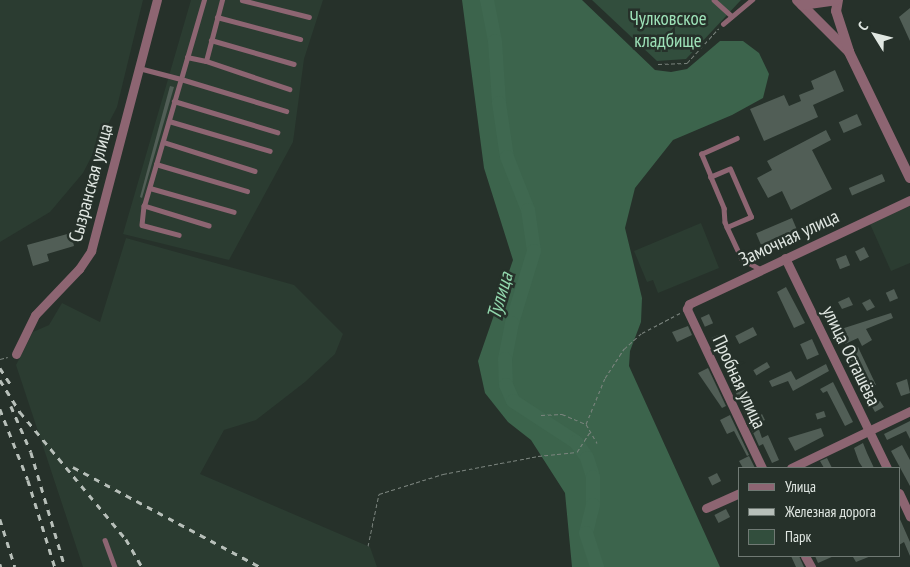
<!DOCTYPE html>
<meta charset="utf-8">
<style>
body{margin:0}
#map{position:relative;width:910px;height:567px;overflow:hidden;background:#26312a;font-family:"PT Sans Narrow",sans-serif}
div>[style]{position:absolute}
.built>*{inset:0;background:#2b3c31}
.green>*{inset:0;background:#324e3d}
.forest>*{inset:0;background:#3c644c}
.river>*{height:14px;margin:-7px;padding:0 7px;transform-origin:7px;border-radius:7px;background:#3f6850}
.building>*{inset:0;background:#515e56;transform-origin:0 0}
.path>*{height:1px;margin-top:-0.5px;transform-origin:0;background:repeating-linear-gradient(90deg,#7b847e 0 4px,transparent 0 6.5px)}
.service>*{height:4.5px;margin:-2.25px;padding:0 2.25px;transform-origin:2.25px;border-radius:2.25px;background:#8d6572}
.minor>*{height:9px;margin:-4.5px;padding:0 4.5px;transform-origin:4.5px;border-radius:4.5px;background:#8d6572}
.tertiary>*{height:10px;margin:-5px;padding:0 5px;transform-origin:5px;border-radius:5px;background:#8d6572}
.rail>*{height:2.5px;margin-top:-1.25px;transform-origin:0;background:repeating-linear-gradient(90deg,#b7bfb9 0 6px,transparent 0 12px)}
span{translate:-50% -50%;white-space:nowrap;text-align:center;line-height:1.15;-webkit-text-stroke:5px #26312a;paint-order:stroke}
.park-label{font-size:19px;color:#9ee3b9}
.street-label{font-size:19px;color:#e0e7e2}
.water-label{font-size:20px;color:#92d7ad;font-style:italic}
.legend{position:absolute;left:738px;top:467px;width:162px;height:90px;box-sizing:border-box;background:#26312a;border:1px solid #707a74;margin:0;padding:6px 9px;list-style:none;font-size:15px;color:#e0e7e2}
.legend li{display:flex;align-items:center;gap:10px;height:25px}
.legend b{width:25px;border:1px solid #707a74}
.north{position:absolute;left:850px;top:10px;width:50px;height:50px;-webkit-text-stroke:4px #26312a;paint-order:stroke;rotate:306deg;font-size:14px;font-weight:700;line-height:20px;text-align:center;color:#e0e7e2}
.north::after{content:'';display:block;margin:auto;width:18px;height:22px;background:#e0e7e2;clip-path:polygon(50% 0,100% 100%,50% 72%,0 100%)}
</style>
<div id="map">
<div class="built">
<i style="clip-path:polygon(0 0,143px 0,117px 107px,83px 173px,50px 212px,0 242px)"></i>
<i style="clip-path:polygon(191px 0,323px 0,304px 59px,293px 142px,229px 260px,123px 234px)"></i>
<i style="clip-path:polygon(910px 206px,910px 263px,891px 271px,870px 224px)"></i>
<i style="clip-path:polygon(701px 223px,719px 268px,658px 293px,653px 280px,647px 282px,634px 251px)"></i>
<i style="clip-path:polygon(126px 238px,294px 285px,343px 334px,335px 354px,305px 382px,256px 420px,224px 430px,200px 474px,370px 547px,377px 567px,83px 567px,16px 365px,33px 332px,49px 325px,62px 303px,100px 322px)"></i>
</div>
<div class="green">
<i style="clip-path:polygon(592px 0,741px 0,686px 59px,657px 61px)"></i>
</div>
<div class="forest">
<i style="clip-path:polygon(462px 0,582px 0,655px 70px,671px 72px,687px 69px,720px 41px,743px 41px,759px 53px,769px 74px,763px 98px,732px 115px,673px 140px,635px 188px,625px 228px,642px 298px,641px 322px,630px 351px,629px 366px,720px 567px,572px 567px,565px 493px,531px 440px,508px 422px,485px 393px,478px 361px,513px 260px,484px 168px)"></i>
</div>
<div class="river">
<i style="left:487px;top:0;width:42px;rotate:79deg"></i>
<i style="left:495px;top:41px;width:62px;rotate:86.3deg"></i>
<i style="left:499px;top:103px;width:55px;rotate:81.6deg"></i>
<i style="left:507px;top:157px;width:57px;rotate:68.4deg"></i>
<i style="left:528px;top:210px;width:41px;rotate:81.7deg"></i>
<i style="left:534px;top:251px;width:75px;rotate:107deg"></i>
<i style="left:512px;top:323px;width:37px;rotate:101deg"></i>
<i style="left:505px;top:359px;width:26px;rotate:88deg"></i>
<i style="left:506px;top:385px;width:17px;rotate:66deg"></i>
<i style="left:513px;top:401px;width:75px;rotate:33.1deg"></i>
<i style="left:576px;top:442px;width:19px;rotate:55deg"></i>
<i style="left:587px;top:458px;width:20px;rotate:72deg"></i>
<i style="left:593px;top:477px;width:28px;rotate:90deg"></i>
<i style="left:593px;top:505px;width:29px;rotate:104deg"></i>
<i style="left:586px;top:533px;width:36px;rotate:72deg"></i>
</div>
<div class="building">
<i style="clip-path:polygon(910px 8px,910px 41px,899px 17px)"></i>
<i style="clip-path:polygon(835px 70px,844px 91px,813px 105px,818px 117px,764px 141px,750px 109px,784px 95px,789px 106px,801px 101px,799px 95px,814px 89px,811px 81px)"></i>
<i style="clip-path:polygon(170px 86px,174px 87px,142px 198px,140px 197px)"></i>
<i style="left:857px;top:114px;width:12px;height:20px;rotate:66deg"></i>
<i style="clip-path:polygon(826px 130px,831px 140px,812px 150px,832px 189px,791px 210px,782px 191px,768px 198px,757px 178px,772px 170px,767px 161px)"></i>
<i style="left:882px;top:174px;width:8px;height:36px;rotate:67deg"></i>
<i style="left:792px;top:218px;width:13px;height:39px;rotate:67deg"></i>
<i style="clip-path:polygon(71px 233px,74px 246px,47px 254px,49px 261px,33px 266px,27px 245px)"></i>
<i style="left:864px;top:247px;width:11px;height:10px;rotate:63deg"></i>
<i style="left:846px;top:255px;width:11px;height:11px;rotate:68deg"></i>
<i style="clip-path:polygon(786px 287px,805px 323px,794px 328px,777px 292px)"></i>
<i style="left:894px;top:289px;width:10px;height:9px;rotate:66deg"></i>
<i style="clip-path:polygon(849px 297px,853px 305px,842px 309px,838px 302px)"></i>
<i style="clip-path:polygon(870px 299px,875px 307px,867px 311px,862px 303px)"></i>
<i style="clip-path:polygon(891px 313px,893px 318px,866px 329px,872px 340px,862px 346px,858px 338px,845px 344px,838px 330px)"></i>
<i style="left:709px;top:314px;width:10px;height:9px;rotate:66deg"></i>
<i style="clip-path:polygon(688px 326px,692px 335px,677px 342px,672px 332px)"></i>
<i style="left:753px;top:327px;width:9px;height:20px;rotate:63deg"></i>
<i style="left:718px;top:335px;width:12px;height:8px;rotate:66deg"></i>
<i style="left:812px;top:339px;width:17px;height:13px;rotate:66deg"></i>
<i style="clip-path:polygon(858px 347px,876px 385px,862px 390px,847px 353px)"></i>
<i style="left:729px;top:349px;width:8px;height:9px;rotate:67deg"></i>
<i style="left:767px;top:362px;width:6px;height:16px;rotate:59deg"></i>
<i style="clip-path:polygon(826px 364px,829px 371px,793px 391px,788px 381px,772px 387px,769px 381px,791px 371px,796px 380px)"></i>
<i style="clip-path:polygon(708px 368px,726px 406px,722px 408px,698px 373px)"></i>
<i style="clip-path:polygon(740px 372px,750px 395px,739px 400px,736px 393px,739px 391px,731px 376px)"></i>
<i style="clip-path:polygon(907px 379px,910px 393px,901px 396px,896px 383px)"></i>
<i style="clip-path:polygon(833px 382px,853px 422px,845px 426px,827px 391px,823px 393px,820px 389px)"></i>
<i style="clip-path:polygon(880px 401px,884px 407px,875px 412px,871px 405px)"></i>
<i style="clip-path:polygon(754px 406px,758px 417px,762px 414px,765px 420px,757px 424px,762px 438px,768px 435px,779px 460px,772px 463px,763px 444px,759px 446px,743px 410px)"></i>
<i style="left:824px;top:411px;width:6px;height:9px;rotate:72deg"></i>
<i style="clip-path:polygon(730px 415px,749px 455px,747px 456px,734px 431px,727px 434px,720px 420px)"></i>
<i style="clip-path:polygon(910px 421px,910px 439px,906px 431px,887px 440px,884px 434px)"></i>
<i style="clip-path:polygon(821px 428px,824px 436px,795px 451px,788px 438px)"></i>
<i style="clip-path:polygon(863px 443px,867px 453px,874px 468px,863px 468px,859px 462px,854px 448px)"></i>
<i style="clip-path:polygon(902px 445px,910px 460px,910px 486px,891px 451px)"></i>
<i style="clip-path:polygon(749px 456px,755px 468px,743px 468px,739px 461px)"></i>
<i style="clip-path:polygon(827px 458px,832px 468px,824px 468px,820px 461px)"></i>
<i style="left:717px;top:473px;width:9px;height:10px;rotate:63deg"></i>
<i style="left:726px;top:509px;width:9px;height:13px;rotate:63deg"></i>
<i style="clip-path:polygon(899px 517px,910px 542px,910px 556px,904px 542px,899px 545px)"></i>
<i style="clip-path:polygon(791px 556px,799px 556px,804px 567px,796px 567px)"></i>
<i style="clip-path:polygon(815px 556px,834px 556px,818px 563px)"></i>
<i style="clip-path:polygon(857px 556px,871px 556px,856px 562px,853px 557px)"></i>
</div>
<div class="path">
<i style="left:658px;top:64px;width:29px;rotate:-2deg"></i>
<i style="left:687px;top:63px;width:47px;rotate:-47.6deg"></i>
<i style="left:0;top:359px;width:8px;rotate:-14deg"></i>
<i style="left:541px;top:415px;width:21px;rotate:-3deg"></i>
<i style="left:562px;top:414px;width:26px;rotate:23deg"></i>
<i style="left:586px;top:424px;width:22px;rotate:60deg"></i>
<i style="left:586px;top:424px;width:50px;rotate:-67.6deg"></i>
<i style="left:605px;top:378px;width:35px;rotate:-57deg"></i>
<i style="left:624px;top:349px;width:24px;rotate:-42deg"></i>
<i style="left:642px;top:333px;width:43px;rotate:-27.8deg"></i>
<i style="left:368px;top:546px;width:53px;rotate:-78.1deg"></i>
<i style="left:379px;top:494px;width:67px;rotate:-17.4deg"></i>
<i style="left:443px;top:474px;width:97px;rotate:-10.7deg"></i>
<i style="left:538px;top:456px;width:39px;rotate:-6deg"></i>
<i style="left:577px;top:452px;width:24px;rotate:-57deg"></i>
</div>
<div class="service">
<i style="left:242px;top:0;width:69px;rotate:14.2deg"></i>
<i style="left:714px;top:0;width:24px;rotate:42deg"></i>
<i style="left:217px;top:17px;width:86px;rotate:14.8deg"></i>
<i style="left:723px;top:24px;width:38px;rotate:-40deg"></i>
<i style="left:211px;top:40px;width:86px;rotate:16.1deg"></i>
<i style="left:187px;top:57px;width:19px;rotate:12deg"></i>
<i style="left:206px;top:61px;width:63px;rotate:-75.3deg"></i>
<i style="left:206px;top:61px;width:88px;rotate:18.6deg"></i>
<i style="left:139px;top:68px;width:43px;rotate:14.7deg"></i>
<i style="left:181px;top:79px;width:82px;rotate:-73.8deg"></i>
<i style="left:174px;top:101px;width:108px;rotate:16.8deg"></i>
<i style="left:169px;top:121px;width:105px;rotate:16.5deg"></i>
<i style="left:163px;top:142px;width:96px;rotate:17.5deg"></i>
<i style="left:156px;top:164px;width:95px;rotate:16.5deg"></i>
<i style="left:711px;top:177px;width:25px;rotate:-113deg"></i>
<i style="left:701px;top:154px;width:39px;rotate:-24deg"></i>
<i style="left:150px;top:188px;width:87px;rotate:15.9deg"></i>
<i style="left:144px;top:206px;width:19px;rotate:96deg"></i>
<i style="left:142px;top:225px;width:38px;rotate:15deg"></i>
<i style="left:209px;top:226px;width:68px;rotate:-162.9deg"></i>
<i style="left:144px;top:206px;width:132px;rotate:-73.8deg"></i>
<i style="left:181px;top:79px;width:110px;rotate:16.9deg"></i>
<i style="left:727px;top:227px;width:26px;rotate:-23deg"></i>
<i style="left:751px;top:217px;width:52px;rotate:-113.6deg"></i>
<i style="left:730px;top:169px;width:21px;rotate:157deg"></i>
<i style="left:711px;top:177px;width:34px;rotate:67deg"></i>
<i style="left:724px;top:208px;width:14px;rotate:86deg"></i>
<i style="left:725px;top:222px;width:5px;rotate:68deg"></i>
<i style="left:727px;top:227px;width:35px;rotate:65deg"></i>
<i style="left:742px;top:259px;width:21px;rotate:29deg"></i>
<i style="left:105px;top:540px;width:29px;rotate:70deg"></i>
</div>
<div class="minor">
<i style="left:785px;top:258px;width:233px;rotate:64.1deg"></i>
<i style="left:16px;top:354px;width:43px;rotate:-64deg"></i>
<i style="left:35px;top:315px;width:64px;rotate:-46.3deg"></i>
<i style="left:79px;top:269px;width:22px;rotate:-56deg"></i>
<i style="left:91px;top:251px;width:260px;rotate:-75.3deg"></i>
<i style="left:762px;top:468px;width:176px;rotate:-115.3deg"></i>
<i style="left:687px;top:309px;width:5px;rotate:-68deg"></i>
<i style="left:689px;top:304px;width:244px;rotate:-25.2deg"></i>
<i style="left:791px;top:468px;width:132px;rotate:-25.6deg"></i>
<i style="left:899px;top:493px;width:26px;rotate:65deg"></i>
<i style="left:706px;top:508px;width:36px;rotate:-24deg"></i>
<i style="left:805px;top:556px;width:13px;rotate:61deg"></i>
</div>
<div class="tertiary">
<i style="left:797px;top:0;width:74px;rotate:45deg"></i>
<i style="left:849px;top:52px;width:140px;rotate:64.2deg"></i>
<i style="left:838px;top:0;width:11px;rotate:100deg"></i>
<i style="left:836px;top:11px;width:42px;rotate:72deg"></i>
<i style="left:802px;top:5px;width:34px;rotate:-8deg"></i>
</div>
<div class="rail">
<i style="left:0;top:368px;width:20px;rotate:57deg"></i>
<i style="left:0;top:380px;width:38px;rotate:58deg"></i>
<i style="left:20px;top:412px;width:165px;rotate:50.2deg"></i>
<i style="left:126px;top:539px;width:32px;rotate:60deg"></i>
<i style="left:11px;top:406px;width:50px;rotate:66.5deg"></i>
<i style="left:31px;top:452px;width:120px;rotate:73.5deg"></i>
<i style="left:0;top:409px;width:76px;rotate:68.5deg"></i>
<i style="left:28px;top:480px;width:91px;rotate:72.8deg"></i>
<i style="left:73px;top:467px;width:212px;rotate:28.1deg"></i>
<i style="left:0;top:519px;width:50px;rotate:72.6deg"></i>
<i style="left:0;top:564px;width:3px;rotate:72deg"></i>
</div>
<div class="park-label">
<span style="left:668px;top:30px">Чулковское<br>кладбище</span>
</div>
<div class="street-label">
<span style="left:91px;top:183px;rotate:-75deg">Сызранская улица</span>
<span style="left:789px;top:238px;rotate:-25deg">Замочная улица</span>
<span style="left:851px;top:356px;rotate:64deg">улица Осташёва</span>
<span style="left:739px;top:382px;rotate:65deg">Пробная улица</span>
</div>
<div class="water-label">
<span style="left:500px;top:296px;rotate:-74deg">Тулица</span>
</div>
<ul class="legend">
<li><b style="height:6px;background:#8d6572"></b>Улица</li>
<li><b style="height:6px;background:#b7bfb9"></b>Железная дорога</li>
<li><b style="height:14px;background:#324e3d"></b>Парк</li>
</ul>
<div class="north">С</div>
</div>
